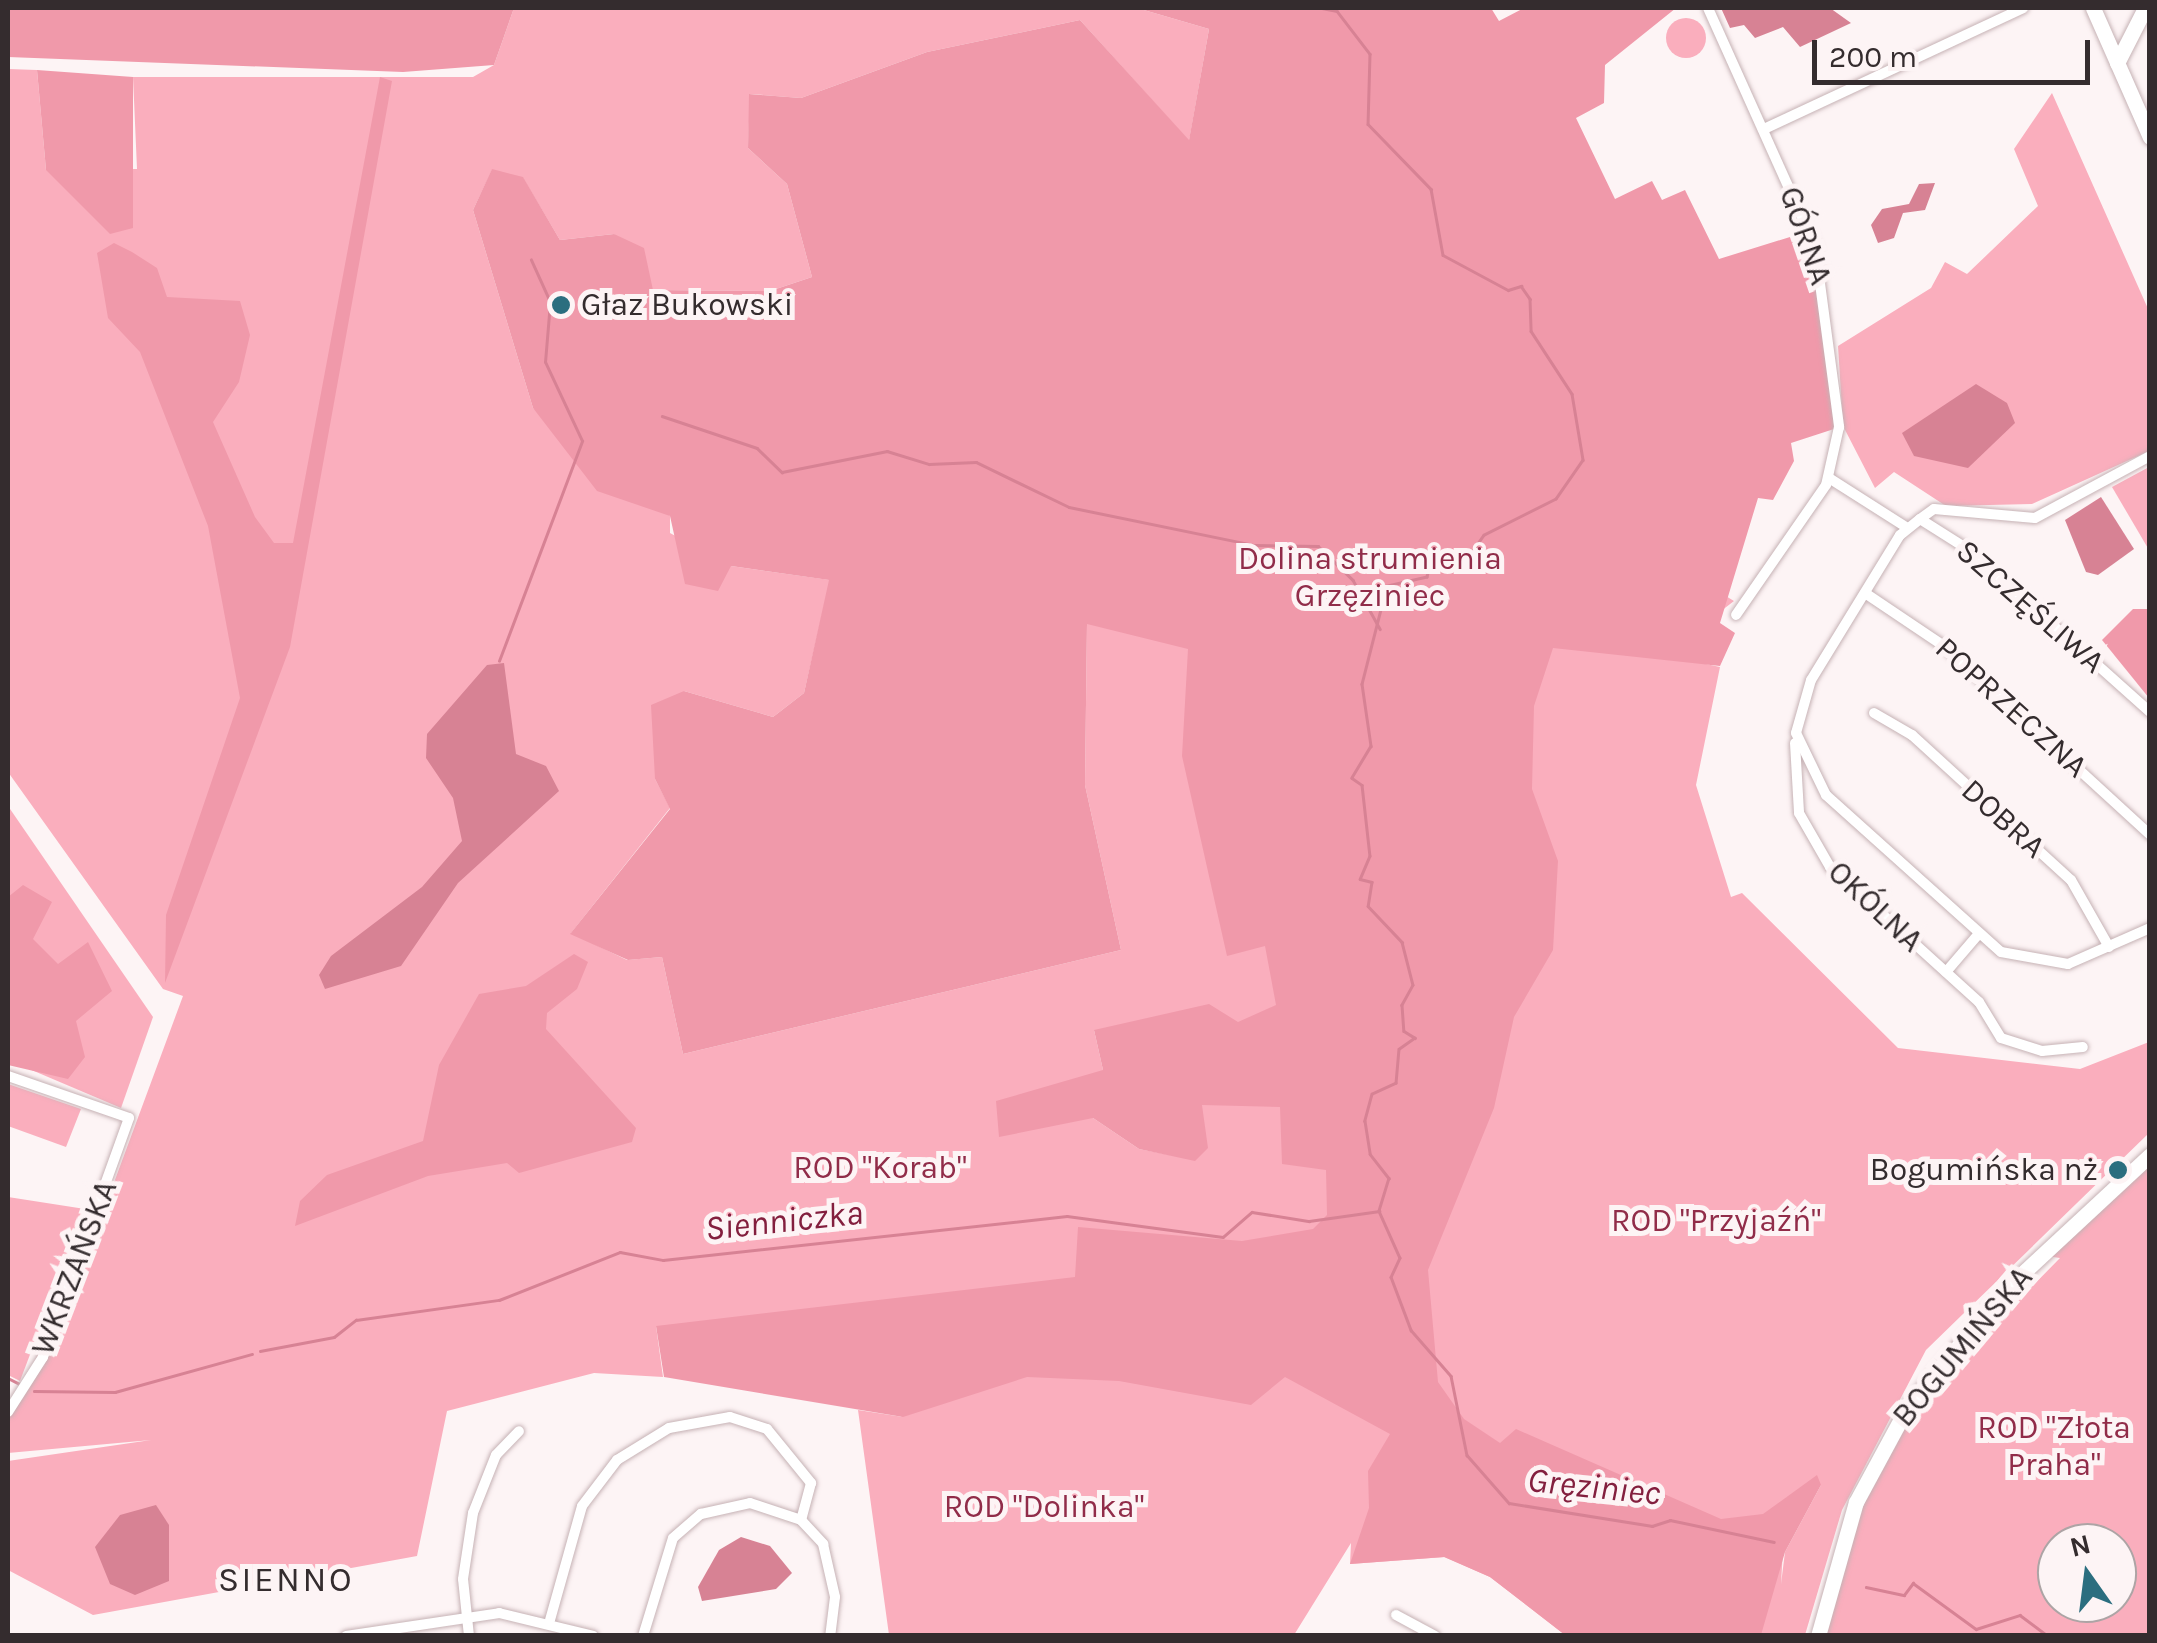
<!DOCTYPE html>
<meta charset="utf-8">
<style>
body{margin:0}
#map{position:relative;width:2157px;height:1643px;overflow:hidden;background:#fdf4f5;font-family:Karla,sans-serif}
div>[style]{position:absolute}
.green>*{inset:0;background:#faaebd}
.round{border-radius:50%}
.forest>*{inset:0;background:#f099aa}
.water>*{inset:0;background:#d78294}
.stream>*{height:2.5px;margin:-1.25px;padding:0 1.25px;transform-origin:1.25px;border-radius:1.25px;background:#d78294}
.roads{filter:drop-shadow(0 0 2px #c6b2b5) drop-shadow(0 0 2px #c6b2b5)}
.street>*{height:10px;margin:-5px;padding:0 5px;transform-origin:5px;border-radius:5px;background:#fff}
.secondary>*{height:15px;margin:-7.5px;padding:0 7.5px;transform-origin:7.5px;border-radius:7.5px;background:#fff}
.dots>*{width:28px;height:28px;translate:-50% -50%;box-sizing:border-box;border:5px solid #fdf4f5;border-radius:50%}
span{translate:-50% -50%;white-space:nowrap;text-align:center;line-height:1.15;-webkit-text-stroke:10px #fdf4f5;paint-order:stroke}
.street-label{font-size:32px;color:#342c2e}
.poi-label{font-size:32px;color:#342c2e}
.left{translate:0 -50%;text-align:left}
.right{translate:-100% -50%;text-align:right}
.park-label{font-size:32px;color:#912c49}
.water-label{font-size:35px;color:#831f3e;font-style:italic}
.neighbourhood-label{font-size:35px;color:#342c2e;letter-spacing:2.5px}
.frame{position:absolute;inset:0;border:10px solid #342c2e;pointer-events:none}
.north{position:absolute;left:2037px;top:1523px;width:100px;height:100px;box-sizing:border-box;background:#fdf4f5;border:2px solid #ada4a5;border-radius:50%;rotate:346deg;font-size:28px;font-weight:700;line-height:40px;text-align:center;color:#342c2e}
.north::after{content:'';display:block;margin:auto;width:35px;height:45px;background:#2b6e7f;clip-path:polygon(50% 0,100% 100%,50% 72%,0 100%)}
.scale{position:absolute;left:1812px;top:40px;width:278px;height:45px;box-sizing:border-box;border:5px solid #342c2e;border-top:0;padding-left:12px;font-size:30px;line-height:35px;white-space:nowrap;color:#342c2e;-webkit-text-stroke:8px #fdf4f5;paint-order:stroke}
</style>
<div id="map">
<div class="green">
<i style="clip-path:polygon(evenodd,514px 8px,1137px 8px,1209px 29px,1189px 141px,1080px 20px,927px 52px,801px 98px,750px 94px,748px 148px,787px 184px,812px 277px,770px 291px,653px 290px,614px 234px,560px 240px,523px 178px,492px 170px,473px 210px,533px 408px,670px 516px,670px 533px,731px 566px,830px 580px,804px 693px,773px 717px,684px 691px,655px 779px,670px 808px,571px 933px,627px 960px,662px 957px,683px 1054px,1121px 950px,1085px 785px,1087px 623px,1143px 637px,1061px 403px,1474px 64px,1524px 8px,1613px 211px,1767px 450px,1701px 581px,1734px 601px,1664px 655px,1720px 667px,1696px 785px,1731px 897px,1742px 893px,1898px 1048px,2080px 1069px,2149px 1042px,2149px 1133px,1926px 1350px,1842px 1510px,1805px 1635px,1565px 1635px,1490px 1577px,1445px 1557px,1350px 1564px,1351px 1543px,1294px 1635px,889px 1635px,858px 1410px,903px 1417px,656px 1326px,663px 1377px,594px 1373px,447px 1411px,417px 1556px,93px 1615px,8px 1570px,8px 1461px,151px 1440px,8px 1453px,8px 1415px,89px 1250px,183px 996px,163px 989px,8px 772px,8px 69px,37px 70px,46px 170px,137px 169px,133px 77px,473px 77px,494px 65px,514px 8px,1094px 1030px,1196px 1160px,1139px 1149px,1093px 1118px,1103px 1070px,1094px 1030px,514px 8px,1821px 1485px,1785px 1552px,1781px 1584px,1786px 1498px,1821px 1485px)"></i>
<i class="round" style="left:1666px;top:18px;width:40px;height:40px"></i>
<i style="clip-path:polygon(2052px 93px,2149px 311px,2149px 451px,2032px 504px,1946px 506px,1894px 472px,1875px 488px,1843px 426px,1838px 346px,1931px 288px,1945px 262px,1967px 274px,2038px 206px,2014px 149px)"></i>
<i style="clip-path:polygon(2149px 467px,2149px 550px,2112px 487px)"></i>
<i style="clip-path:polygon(8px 806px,153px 1017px,121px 1108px,8px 1060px)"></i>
<i style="clip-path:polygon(8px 1084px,81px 1109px,66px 1147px,8px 1126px)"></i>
<i style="clip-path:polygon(evenodd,2149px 1162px,2149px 1635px,1822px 1636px,1860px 1505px,1913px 1408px,2060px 1258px,2047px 1256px,2149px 1162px,2057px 1543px,2117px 1543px,2117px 1603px,2057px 1603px,2057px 1543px)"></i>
<i style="clip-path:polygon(8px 1197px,85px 1209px,20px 1381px,8px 1375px)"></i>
</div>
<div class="forest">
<i style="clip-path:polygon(8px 8px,514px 8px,494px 65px,403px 72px,8px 57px)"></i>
<i style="clip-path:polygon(1137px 8px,1491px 8px,1499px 21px,1524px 8px,1676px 8px,1605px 65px,1604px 103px,1576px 118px,1615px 199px,1652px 181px,1662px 200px,1685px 190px,1719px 259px,1806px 232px,1830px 350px,1834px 429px,1791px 443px,1794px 461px,1773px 500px,1758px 498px,1720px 623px,1735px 633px,1720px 666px,1553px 648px,1534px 706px,1532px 789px,1558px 861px,1553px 950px,1514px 1017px,1494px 1108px,1428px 1270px,1438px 1382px,1464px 1419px,1500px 1443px,1516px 1429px,1721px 1519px,1763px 1514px,1817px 1475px,1821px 1485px,1785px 1552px,1761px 1635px,1565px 1635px,1490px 1577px,1444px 1557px,1350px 1564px,1369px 1508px,1368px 1471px,1390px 1434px,1285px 1377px,1251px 1405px,1119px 1381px,1027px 1377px,903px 1417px,664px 1377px,656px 1326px,1075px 1277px,1078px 1227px,1242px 1241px,1313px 1229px,1327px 1215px,1326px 1170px,1282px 1164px,1280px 1107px,1202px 1105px,1208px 1148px,1195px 1161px,1139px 1149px,1093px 1118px,999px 1137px,996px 1101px,1103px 1070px,1094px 1030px,1209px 1004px,1238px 1022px,1276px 1005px,1265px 946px,1227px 956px,1182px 756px,1188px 649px,1087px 624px,1085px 785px,1121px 950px,683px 1054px,662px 957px,628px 960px,570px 934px,670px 809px,655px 779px,651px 705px,684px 691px,773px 717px,804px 693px,829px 580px,731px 566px,718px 591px,685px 584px,670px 516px,597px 491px,533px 408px,473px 210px,492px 169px,523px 177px,560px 240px,614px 234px,644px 248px,653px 290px,770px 291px,812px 277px,787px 184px,748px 148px,749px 94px,801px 98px,927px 52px,1080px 20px,1189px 140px,1209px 29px)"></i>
<i style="clip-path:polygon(37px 70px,133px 77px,133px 228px,110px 234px,46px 170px)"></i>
<i style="clip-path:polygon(380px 77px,392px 81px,290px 647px,165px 983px,166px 915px,240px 698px,208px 526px,140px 352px,108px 318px,97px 253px,114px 243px,132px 252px,157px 268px,167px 297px,240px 301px,250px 335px,239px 382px,213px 422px,255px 517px,274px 543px,293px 543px)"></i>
<i style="clip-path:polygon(2133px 609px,2149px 609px,2149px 698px,2102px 640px)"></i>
<i style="clip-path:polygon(23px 885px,52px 902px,33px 939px,58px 964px,88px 942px,112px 991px,76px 1021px,85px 1057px,68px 1079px,8px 1065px,8px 897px)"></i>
<i style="clip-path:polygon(574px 954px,588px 962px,577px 989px,547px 1013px,546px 1029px,636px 1128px,632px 1142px,519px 1173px,507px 1163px,428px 1176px,295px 1226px,300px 1201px,327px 1175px,423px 1141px,439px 1065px,479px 994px,526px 986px)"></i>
</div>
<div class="water">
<i style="clip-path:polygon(1721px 8px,1830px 8px,1851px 23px,1800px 47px,1783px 27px,1755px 38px,1744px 25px,1730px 28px)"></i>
<i style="clip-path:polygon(1935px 183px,1925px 210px,1903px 213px,1894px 238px,1878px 243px,1871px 225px,1882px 209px,1909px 204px,1919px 184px)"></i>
<i style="clip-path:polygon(1976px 384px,2007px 403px,2015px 423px,1968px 468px,1914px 456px,1902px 433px)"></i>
<i style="clip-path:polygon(2101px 497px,2134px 549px,2098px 575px,2086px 572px,2065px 520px)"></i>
<i style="clip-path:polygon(504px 663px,516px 754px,546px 766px,559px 791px,458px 883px,401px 966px,325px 989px,319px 975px,331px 956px,422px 887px,462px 841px,453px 798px,426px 758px,427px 734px,487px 665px)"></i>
<i style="clip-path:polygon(156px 1505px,169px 1525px,169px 1581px,135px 1595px,110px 1584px,95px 1547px,120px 1515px)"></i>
<i style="clip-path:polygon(741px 1537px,770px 1546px,792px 1573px,776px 1589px,702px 1601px,698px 1587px,719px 1550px)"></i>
</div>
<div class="stream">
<i style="left:1322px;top:8px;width:15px;rotate:11deg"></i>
<i style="left:1337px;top:11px;width:54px;rotate:52.5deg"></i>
<i style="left:1370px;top:54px;width:70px;rotate:91.6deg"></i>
<i style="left:1368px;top:124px;width:91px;rotate:45.9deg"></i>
<i style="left:1431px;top:189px;width:67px;rotate:79.7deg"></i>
<i style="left:1443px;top:255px;width:74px;rotate:28.3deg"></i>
<i style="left:1508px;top:290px;width:14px;rotate:-17deg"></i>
<i style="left:1521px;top:286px;width:16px;rotate:55deg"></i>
<i style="left:1530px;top:299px;width:32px;rotate:88deg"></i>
<i style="left:1531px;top:331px;width:75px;rotate:56.9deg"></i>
<i style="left:1572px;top:394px;width:67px;rotate:80.5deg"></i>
<i style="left:1583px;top:460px;width:47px;rotate:124.7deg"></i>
<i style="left:1556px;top:499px;width:80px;rotate:153.4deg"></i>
<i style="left:1484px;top:535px;width:29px;rotate:125deg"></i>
<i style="left:1467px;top:559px;width:37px;rotate:172deg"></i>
<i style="left:1430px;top:564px;width:13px;rotate:103deg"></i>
<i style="left:1427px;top:577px;width:41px;rotate:167.3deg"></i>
<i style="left:1387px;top:586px;width:101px;rotate:104.3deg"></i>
<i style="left:1362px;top:684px;width:63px;rotate:81.7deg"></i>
<i style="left:1371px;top:746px;width:37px;rotate:121deg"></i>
<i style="left:1352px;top:778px;width:12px;rotate:35deg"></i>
<i style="left:1362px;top:785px;width:71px;rotate:83.6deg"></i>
<i style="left:1370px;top:856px;width:25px;rotate:113deg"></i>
<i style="left:1360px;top:879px;width:12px;rotate:14deg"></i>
<i style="left:1372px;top:882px;width:24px;rotate:99deg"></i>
<i style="left:1368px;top:906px;width:50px;rotate:46.6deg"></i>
<i style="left:1402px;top:942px;width:44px;rotate:75.7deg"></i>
<i style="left:1413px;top:985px;width:23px;rotate:119deg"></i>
<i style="left:1402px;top:1005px;width:26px;rotate:86deg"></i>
<i style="left:1404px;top:1031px;width:13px;rotate:32deg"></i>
<i style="left:1415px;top:1038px;width:19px;rotate:145deg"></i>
<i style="left:1399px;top:1049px;width:34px;rotate:95deg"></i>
<i style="left:1396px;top:1083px;width:26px;rotate:155deg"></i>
<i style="left:1372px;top:1094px;width:28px;rotate:105deg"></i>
<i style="left:1365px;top:1121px;width:33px;rotate:81deg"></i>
<i style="left:1370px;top:1154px;width:31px;rotate:52deg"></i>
<i style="left:1389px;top:1178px;width:34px;rotate:107deg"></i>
<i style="left:1379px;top:1211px;width:51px;rotate:65.9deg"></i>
<i style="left:1400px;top:1258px;width:21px;rotate:115deg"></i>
<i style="left:1391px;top:1277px;width:57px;rotate:69.3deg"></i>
<i style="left:1411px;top:1330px;width:61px;rotate:49deg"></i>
<i style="left:1451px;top:1376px;width:81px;rotate:78.6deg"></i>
<i style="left:1467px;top:1455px;width:64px;rotate:48.8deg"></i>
<i style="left:1509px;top:1503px;width:145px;rotate:9.1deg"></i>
<i style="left:1652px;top:1526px;width:19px;rotate:-18deg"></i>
<i style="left:1670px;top:1520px;width:106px;rotate:11.9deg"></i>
<i style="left:662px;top:416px;width:100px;rotate:18.6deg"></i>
<i style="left:757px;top:448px;width:35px;rotate:44deg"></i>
<i style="left:782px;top:472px;width:107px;rotate:-11.3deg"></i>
<i style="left:887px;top:451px;width:44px;rotate:17.2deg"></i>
<i style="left:929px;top:464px;width:47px;rotate:-2.4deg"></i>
<i style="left:976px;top:462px;width:103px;rotate:25.8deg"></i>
<i style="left:1069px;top:507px;width:189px;rotate:11.6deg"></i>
<i style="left:1254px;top:545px;width:64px;rotate:0.9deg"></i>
<i style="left:1318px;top:546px;width:49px;rotate:44.2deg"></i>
<i style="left:1353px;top:580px;width:56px;rotate:61.1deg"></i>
<i style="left:499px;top:661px;width:235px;rotate:-69.3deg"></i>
<i style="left:582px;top:441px;width:87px;rotate:-115.1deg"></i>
<i style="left:545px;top:362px;width:60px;rotate:-85.2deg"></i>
<i style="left:550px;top:302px;width:46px;rotate:-114.3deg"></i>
<i style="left:260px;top:1351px;width:75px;rotate:-10.7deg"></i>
<i style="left:334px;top:1337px;width:28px;rotate:-38deg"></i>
<i style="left:356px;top:1320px;width:144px;rotate:-8deg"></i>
<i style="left:499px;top:1300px;width:130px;rotate:-21.6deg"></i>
<i style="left:620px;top:1252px;width:44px;rotate:10.5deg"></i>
<i style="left:663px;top:1260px;width:406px;rotate:-6.2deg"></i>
<i style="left:1067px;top:1216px;width:157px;rotate:7.7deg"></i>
<i style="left:1223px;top:1237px;width:38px;rotate:-41deg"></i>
<i style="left:1252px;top:1212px;width:58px;rotate:9deg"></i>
<i style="left:1309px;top:1221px;width:71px;rotate:-8.1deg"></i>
<i style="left:8px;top:1378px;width:13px;rotate:27deg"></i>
<i style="left:34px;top:1391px;width:81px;rotate:0.7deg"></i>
<i style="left:115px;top:1392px;width:142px;rotate:-15.5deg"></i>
<i style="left:1866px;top:1587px;width:39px;rotate:12deg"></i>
<i style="left:1904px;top:1595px;width:15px;rotate:-53deg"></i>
<i style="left:1913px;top:1583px;width:78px;rotate:36.1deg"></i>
<i style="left:1976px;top:1629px;width:46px;rotate:-17.7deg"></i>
<i style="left:2020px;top:1615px;width:35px;rotate:37deg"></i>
</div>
<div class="roads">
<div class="street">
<i style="left:1708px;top:8px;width:261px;rotate:65.8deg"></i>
<i style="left:1815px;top:246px;width:183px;rotate:82.4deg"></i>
<i style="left:1839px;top:427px;width:59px;rotate:102.6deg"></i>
<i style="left:1826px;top:485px;width:158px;rotate:124.7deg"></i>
<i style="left:1764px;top:129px;width:286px;rotate:-25deg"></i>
<i style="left:1829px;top:478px;width:91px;rotate:32.5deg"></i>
<i style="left:1920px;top:519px;width:17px;rotate:-36deg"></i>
<i style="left:1934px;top:509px;width:101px;rotate:5.1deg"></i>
<i style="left:2035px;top:518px;width:131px;rotate:-28.3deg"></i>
<i style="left:1865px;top:593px;width:95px;rotate:33.9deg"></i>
<i style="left:1944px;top:646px;width:280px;rotate:42.5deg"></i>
<i style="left:2150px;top:712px;width:243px;rotate:-138.2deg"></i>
<i style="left:1969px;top:550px;width:58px;rotate:-147.7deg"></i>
<i style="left:1920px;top:519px;width:26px;rotate:141deg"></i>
<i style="left:1900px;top:535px;width:170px;rotate:121.5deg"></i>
<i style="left:1811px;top:680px;width:55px;rotate:105.8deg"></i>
<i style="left:1796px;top:733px;width:69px;rotate:64.2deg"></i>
<i style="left:1826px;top:795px;width:235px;rotate:41.9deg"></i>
<i style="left:2001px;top:952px;width:68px;rotate:10.2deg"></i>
<i style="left:2068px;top:964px;width:90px;rotate:-23.7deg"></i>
<i style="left:1874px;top:713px;width:44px;rotate:30.1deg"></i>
<i style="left:1912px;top:735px;width:215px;rotate:42.4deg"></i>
<i style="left:2071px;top:880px;width:77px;rotate:60.4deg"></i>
<i style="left:1795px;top:743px;width:70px;rotate:86.7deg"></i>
<i style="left:1799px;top:813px;width:62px;rotate:60.1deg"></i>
<i style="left:1830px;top:867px;width:201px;rotate:42.2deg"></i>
<i style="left:1979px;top:1002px;width:42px;rotate:58.6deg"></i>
<i style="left:2001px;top:1038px;width:43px;rotate:17.6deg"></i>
<i style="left:2042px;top:1051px;width:41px;rotate:-5.6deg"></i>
<i style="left:1946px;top:972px;width:48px;rotate:-49.3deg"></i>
<i style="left:8px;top:1076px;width:128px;rotate:19.1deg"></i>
<i style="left:129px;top:1118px;width:254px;rotate:109.8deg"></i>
<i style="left:43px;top:1357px;width:65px;rotate:122.5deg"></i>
<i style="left:1396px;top:1615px;width:44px;rotate:28.3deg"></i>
<i style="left:550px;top:1620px;width:118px;rotate:-74.3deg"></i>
<i style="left:582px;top:1506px;width:58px;rotate:-52.7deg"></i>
<i style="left:617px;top:1460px;width:61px;rotate:-31.6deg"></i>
<i style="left:669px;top:1428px;width:62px;rotate:-10.2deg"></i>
<i style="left:730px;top:1417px;width:39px;rotate:18deg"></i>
<i style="left:767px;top:1429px;width:70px;rotate:50.8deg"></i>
<i style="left:811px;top:1483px;width:38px;rotate:105deg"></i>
<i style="left:346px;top:1636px;width:155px;rotate:-8.5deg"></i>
<i style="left:499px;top:1613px;width:97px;rotate:13.7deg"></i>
<i style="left:469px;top:1636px;width:57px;rotate:-96deg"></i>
<i style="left:463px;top:1579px;width:67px;rotate:-81.4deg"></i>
<i style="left:473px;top:1513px;width:62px;rotate:-68.4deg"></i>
<i style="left:496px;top:1455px;width:33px;rotate:-46deg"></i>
<i style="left:643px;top:1636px;width:102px;rotate:-73deg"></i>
<i style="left:673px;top:1538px;width:37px;rotate:-41deg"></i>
<i style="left:701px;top:1514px;width:50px;rotate:-12.7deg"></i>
<i style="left:750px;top:1503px;width:54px;rotate:18.4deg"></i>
<i style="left:801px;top:1520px;width:33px;rotate:47deg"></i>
<i style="left:823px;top:1544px;width:54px;rotate:77.2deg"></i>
<i style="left:835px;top:1597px;width:39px;rotate:97deg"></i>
</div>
<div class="secondary">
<i style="left:2093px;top:8px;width:141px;rotate:66.2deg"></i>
<i style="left:2117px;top:63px;width:62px;rotate:-63deg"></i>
<i style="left:1818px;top:1636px;width:139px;rotate:-74.2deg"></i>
<i style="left:1856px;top:1502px;width:109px;rotate:-61.6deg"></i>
<i style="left:1908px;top:1406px;width:158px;rotate:-49.9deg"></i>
<i style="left:2010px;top:1285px;width:191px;rotate:-42.9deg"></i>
</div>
</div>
<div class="dots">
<i style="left:561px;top:305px;background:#2b6e7f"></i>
<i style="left:2118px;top:1170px;background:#2b6e7f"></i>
</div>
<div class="street-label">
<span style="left:1805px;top:236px;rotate:71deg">GÓRNA</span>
<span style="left:2030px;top:607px;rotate:41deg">SZCZĘŚLIWA</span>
<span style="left:2011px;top:708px;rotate:42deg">POPRZECZNA</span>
<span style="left:2003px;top:819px;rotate:42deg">DOBRA</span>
<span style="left:1875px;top:907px;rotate:43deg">OKÓLNA</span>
<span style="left:75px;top:1268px;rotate:-69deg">WKRZAŃSKA</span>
<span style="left:1963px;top:1347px;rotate:-50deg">BOGUMIŃSKA</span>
</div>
<div class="poi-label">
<span class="left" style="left:581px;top:305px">Głaz Bukowski</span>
<span class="right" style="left:2098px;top:1170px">Bogumińska nż</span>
</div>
<div class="park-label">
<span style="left:1370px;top:578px">Dolina strumienia<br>Grzęziniec</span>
<span style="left:880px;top:1168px">ROD "Korab"</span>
<span style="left:1716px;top:1221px">ROD "Przyjaźń"</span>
<span style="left:2054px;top:1447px">ROD "Złota<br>Praha"</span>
<span style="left:1044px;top:1507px">ROD "Dolinka"</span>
</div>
<div class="water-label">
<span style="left:784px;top:1221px;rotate:-6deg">Sienniczka</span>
<span style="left:1594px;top:1487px;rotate:6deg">Gręziniec</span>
</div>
<div class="neighbourhood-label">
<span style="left:286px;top:1580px">SIENNO</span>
</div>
<div class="frame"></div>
<div class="north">N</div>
<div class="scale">200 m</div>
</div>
